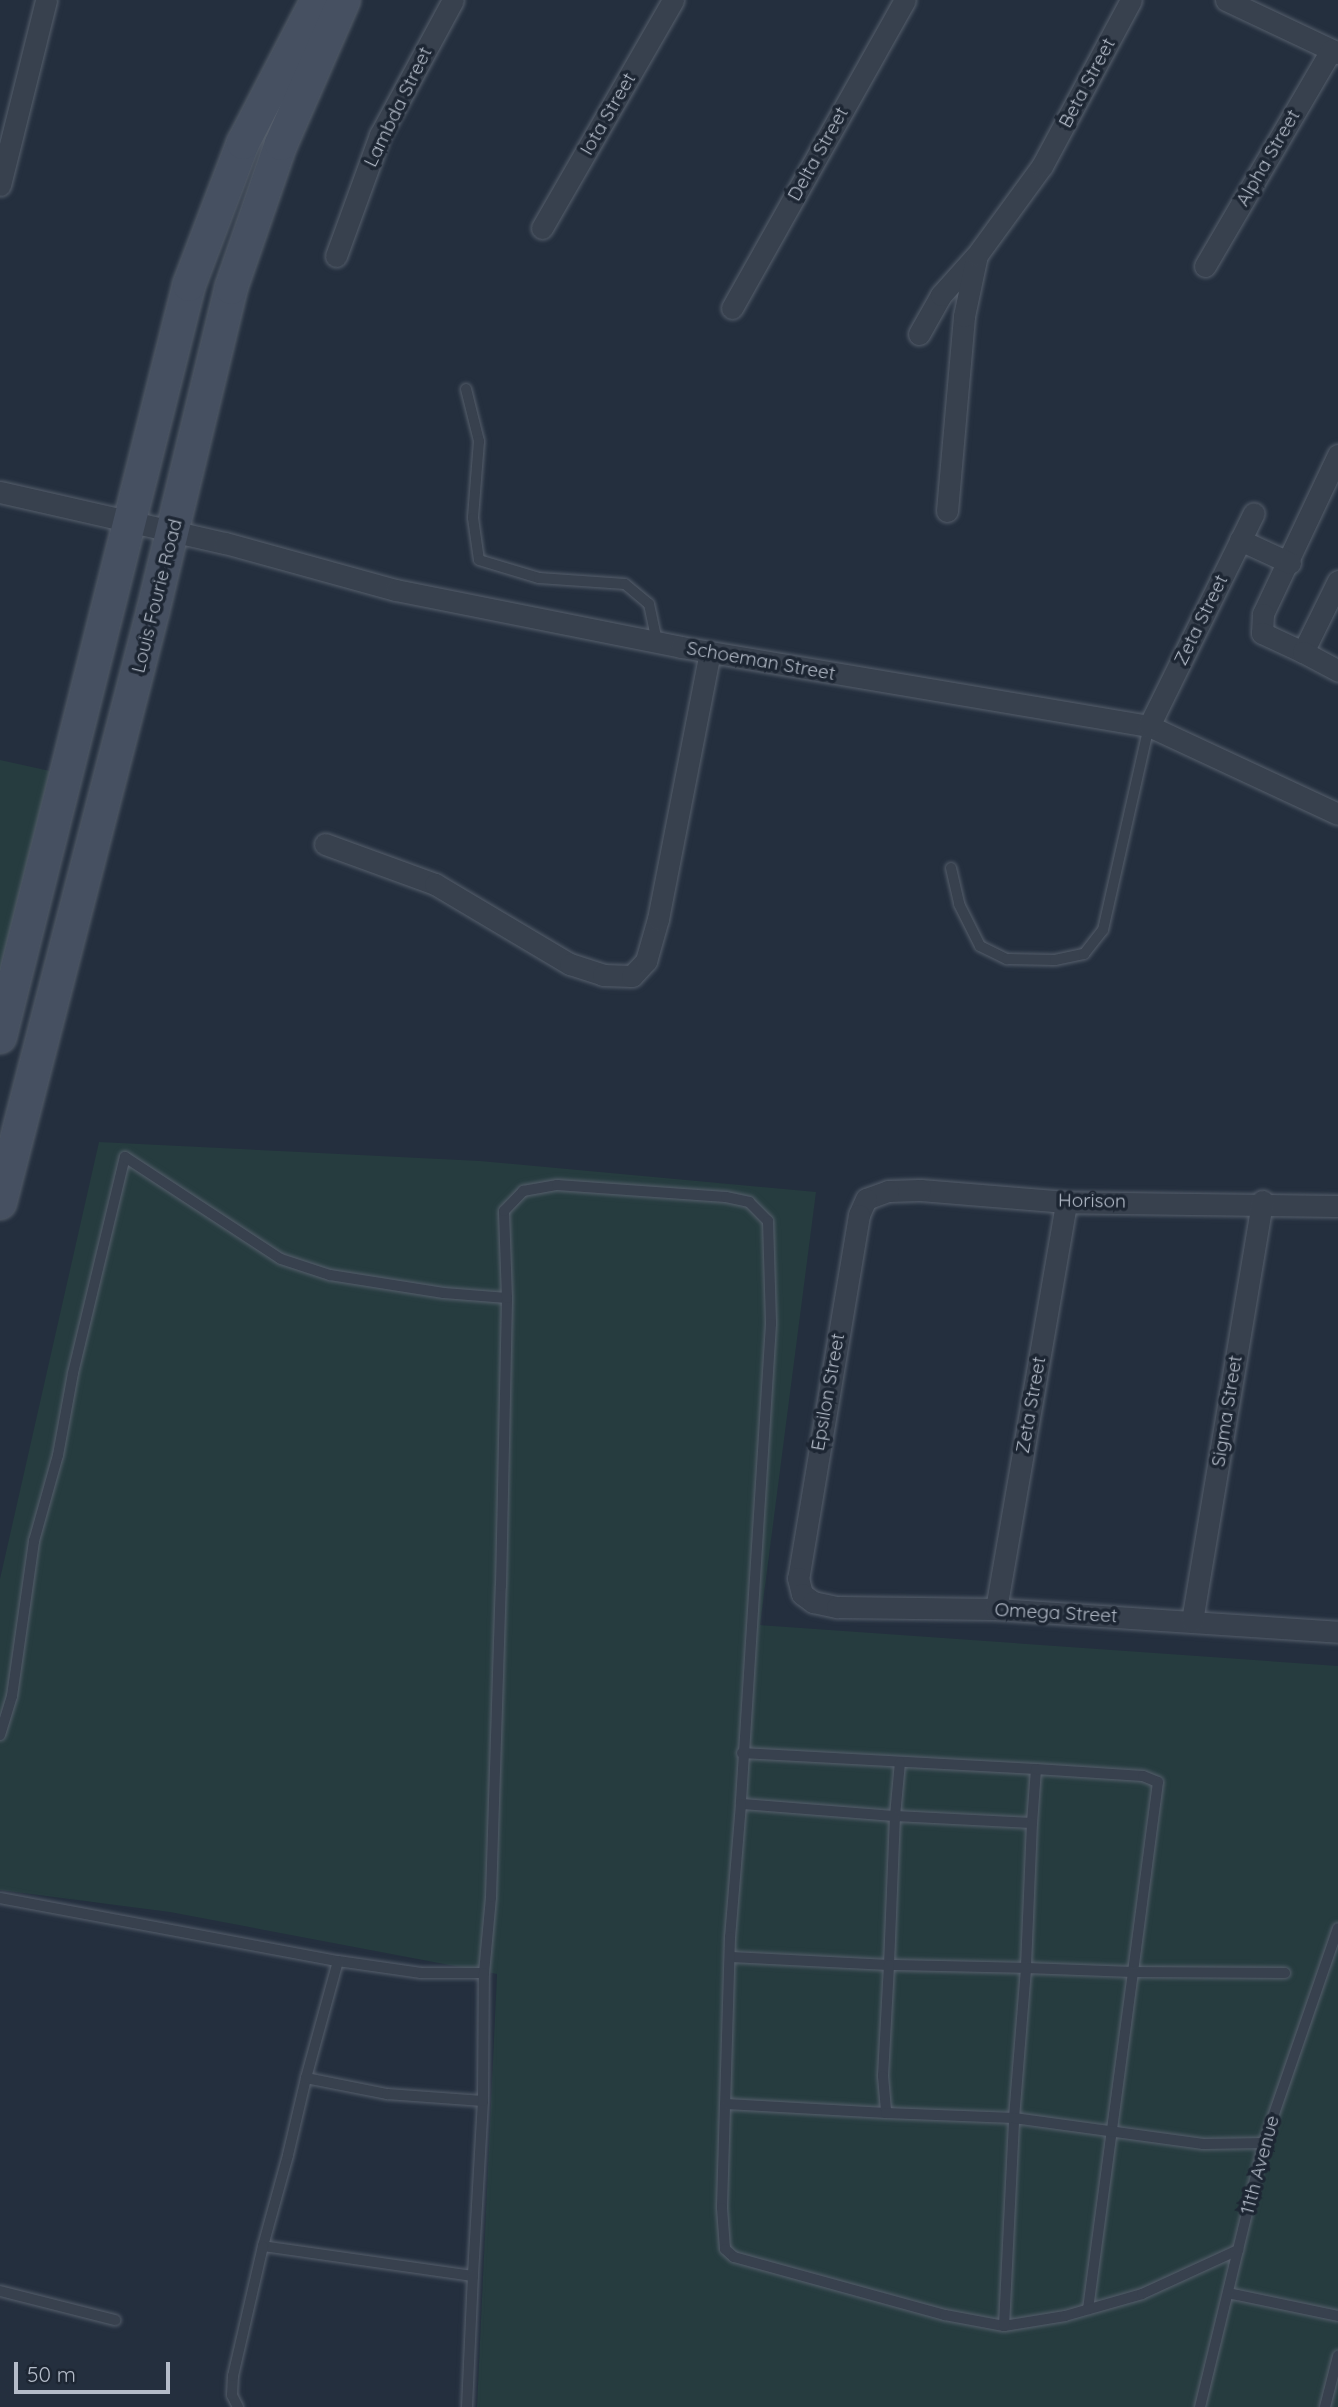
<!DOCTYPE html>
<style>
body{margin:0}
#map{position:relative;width:1338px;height:2407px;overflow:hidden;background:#242f3e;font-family:Quicksand,sans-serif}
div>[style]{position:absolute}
.green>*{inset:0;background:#263c3f}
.roads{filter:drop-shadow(0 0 2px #565f6c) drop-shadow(0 0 2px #565f6c)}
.service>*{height:10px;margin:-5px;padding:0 5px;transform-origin:5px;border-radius:5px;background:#38414e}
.minor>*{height:21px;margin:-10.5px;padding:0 10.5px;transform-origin:10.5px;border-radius:10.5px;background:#38414e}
.secondary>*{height:32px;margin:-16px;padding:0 16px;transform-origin:16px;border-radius:16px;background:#465061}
span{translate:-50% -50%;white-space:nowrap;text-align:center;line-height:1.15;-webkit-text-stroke:7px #1d2633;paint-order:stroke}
.street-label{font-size:19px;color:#b4bcc9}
.scale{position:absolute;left:14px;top:2362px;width:156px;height:32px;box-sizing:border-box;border:4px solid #b4bcc9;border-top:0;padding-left:9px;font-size:21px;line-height:24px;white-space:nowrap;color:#b4bcc9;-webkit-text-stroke:5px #1d2633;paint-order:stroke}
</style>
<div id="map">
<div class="green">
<i style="clip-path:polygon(0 760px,50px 771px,0 970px)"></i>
<i style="clip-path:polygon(99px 1142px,480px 1161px,816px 1192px,760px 1625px,1338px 1666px,1338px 2407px,477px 2407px,497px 1974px,170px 1912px,0 1890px,0 1579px)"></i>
</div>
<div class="roads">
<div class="service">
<i style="left:466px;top:389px;width:54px;rotate:76deg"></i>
<i style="left:479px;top:441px;width:77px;rotate:94.5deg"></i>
<i style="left:473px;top:518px;width:42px;rotate:81.9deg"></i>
<i style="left:479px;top:560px;width:63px;rotate:16.7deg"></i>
<i style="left:539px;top:578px;width:86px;rotate:4deg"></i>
<i style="left:625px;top:584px;width:31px;rotate:40deg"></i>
<i style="left:649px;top:604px;width:39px;rotate:78deg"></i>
<i style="left:951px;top:868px;width:37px;rotate:77deg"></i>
<i style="left:959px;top:904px;width:47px;rotate:63.4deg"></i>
<i style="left:980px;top:946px;width:30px;rotate:26deg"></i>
<i style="left:1007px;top:959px;width:48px;rotate:1.2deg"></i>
<i style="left:1055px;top:960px;width:30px;rotate:-12deg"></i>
<i style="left:1084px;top:954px;width:31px;rotate:-52deg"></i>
<i style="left:1103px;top:930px;width:209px;rotate:-77.3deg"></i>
<i style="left:0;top:1735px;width:41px;rotate:-72.9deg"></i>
<i style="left:12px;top:1696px;width:157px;rotate:-81.9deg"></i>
<i style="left:34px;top:1541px;width:89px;rotate:-74.4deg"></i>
<i style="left:58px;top:1455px;width:83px;rotate:-79.6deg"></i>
<i style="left:73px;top:1373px;width:222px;rotate:-76.5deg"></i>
<i style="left:125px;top:1157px;width:186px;rotate:33.2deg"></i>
<i style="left:281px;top:1259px;width:52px;rotate:18.1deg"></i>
<i style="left:330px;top:1275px;width:115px;rotate:9deg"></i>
<i style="left:444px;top:1293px;width:63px;rotate:4.5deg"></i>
<i style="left:742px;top:1753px;width:294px;rotate:3.1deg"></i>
<i style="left:1036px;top:1769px;width:54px;rotate:94.2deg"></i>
<i style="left:1032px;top:1823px;width:137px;rotate:-177.1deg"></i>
<i style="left:895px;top:1816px;width:54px;rotate:-84.7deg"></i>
<i style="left:1036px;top:1769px;width:107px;rotate:3.7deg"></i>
<i style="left:1143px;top:1776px;width:16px;rotate:22deg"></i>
<i style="left:1158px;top:1782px;width:192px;rotate:97.5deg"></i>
<i style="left:1133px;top:1972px;width:152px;rotate:0.4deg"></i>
<i style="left:1032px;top:1823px;width:145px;rotate:92.4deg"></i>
<i style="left:1026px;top:1968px;width:107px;rotate:2.1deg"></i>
<i style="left:1133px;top:1972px;width:340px;rotate:97.6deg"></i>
<i style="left:0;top:1898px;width:344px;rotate:10.6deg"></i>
<i style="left:338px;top:1961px;width:84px;rotate:8.2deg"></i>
<i style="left:421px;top:1973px;width:63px"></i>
<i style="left:484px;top:1973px;width:76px;rotate:-84.7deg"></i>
<i style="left:491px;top:1897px;width:311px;rotate:-88.2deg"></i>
<i style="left:501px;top:1586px;width:288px;rotate:-88.8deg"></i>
<i style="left:507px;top:1298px;width:87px;rotate:-92deg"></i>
<i style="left:504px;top:1211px;width:28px;rotate:-46deg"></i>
<i style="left:523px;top:1191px;width:35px;rotate:-10deg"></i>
<i style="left:557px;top:1185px;width:169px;rotate:4.1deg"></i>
<i style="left:726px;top:1197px;width:24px;rotate:12deg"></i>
<i style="left:749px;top:1202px;width:27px;rotate:45deg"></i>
<i style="left:768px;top:1221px;width:103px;rotate:88.3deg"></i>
<i style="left:771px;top:1324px;width:481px;rotate:93.6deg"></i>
<i style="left:731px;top:1957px;width:158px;rotate:2.9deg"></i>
<i style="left:889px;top:1965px;width:149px;rotate:-87.7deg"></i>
<i style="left:895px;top:1816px;width:154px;rotate:-175.5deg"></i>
<i style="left:741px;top:1804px;width:133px;rotate:94.7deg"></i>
<i style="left:730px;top:1937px;width:271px;rotate:91.7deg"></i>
<i style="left:722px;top:2208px;width:41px;rotate:85.8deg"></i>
<i style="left:725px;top:2249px;width:12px;rotate:42deg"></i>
<i style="left:734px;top:2257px;width:219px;rotate:15.4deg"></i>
<i style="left:945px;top:2315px;width:60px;rotate:10.6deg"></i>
<i style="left:1004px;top:2326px;width:62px;rotate:-9.3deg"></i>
<i style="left:1065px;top:2316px;width:80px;rotate:-15.9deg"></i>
<i style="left:1142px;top:2294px;width:106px;rotate:-24.6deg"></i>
<i style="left:306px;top:2078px;width:83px;rotate:11.2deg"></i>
<i style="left:387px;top:2094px;width:96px;rotate:4.2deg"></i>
<i style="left:483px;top:2101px;width:175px;rotate:93.3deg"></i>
<i style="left:473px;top:2276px;width:212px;rotate:-171.9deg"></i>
<i style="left:263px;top:2246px;width:94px;rotate:-74.6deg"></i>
<i style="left:288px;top:2155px;width:79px;rotate:-76.8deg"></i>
<i style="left:306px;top:2078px;width:121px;rotate:-74.7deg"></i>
<i style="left:483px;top:2101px;width:128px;rotate:-89.6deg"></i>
<i style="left:727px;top:2104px;width:159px;rotate:3.2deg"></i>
<i style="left:0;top:2291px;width:119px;rotate:14.2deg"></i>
<i style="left:1228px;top:2293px;width:112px;rotate:11.8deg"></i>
<i style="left:1004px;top:2326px;width:208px;rotate:-87.2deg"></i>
<i style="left:1014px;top:2118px;width:150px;rotate:-85.4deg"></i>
<i style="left:1026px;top:1968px;width:137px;rotate:-178.7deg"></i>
<i style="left:889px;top:1965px;width:111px;rotate:93.1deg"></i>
<i style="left:883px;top:2076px;width:37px;rotate:85deg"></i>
<i style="left:886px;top:2113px;width:128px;rotate:2.2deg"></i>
<i style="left:1014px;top:2118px;width:191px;rotate:7.8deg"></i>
<i style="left:1203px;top:2144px;width:61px;rotate:-0.9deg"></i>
<i style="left:238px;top:2407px;width:13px;rotate:-117deg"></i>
<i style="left:232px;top:2395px;width:19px;rotate:-87deg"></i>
<i style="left:233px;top:2376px;width:133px;rotate:-77deg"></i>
<i style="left:467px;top:2407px;width:131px;rotate:-87.4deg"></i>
<i style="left:1200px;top:2407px;width:272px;rotate:-76.4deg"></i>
<i style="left:1264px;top:2143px;width:227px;rotate:-71deg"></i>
<i style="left:1325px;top:2407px;width:53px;rotate:-75.7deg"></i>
</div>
<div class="minor">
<i style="left:1226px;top:0;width:124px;rotate:25.3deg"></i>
<i style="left:0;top:185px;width:191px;rotate:-76deg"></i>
<i style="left:542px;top:228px;width:263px;rotate:-60.1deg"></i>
<i style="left:336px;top:256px;width:129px;rotate:-70deg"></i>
<i style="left:380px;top:135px;width:153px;rotate:-61.6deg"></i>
<i style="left:1205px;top:266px;width:250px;rotate:-59.7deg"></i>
<i style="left:732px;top:308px;width:353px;rotate:-60.7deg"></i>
<i style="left:919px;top:334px;width:45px;rotate:-60.6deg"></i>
<i style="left:941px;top:295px;width:51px;rotate:-48.2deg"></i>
<i style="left:1338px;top:455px;width:176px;rotate:115.3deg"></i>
<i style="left:1263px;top:614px;width:19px;rotate:93deg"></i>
<i style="left:1262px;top:633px;width:45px;rotate:24.9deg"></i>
<i style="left:1303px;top:652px;width:79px;rotate:-63.8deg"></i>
<i style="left:0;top:492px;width:231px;rotate:12.8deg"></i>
<i style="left:225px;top:543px;width:177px;rotate:15.4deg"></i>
<i style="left:396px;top:590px;width:291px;rotate:11.3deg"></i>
<i style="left:681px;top:647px;width:475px;rotate:9.6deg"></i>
<i style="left:1149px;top:726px;width:208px;rotate:25deg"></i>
<i style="left:947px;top:511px;width:196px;rotate:-85deg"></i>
<i style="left:964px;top:316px;width:62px;rotate:-78deg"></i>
<i style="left:977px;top:255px;width:110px;rotate:-53.9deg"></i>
<i style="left:1042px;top:166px;width:188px;rotate:-61.8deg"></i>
<i style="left:1240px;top:540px;width:55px;rotate:24.7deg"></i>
<i style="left:1303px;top:652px;width:40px;rotate:28deg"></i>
<i style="left:1149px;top:726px;width:237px;rotate:-63.8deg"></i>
<i style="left:325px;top:844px;width:117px;rotate:20deg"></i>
<i style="left:435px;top:884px;width:157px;rotate:30.7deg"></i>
<i style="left:570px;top:964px;width:35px;rotate:18deg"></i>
<i style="left:603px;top:975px;width:29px;rotate:2deg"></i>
<i style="left:632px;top:976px;width:21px;rotate:-47deg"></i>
<i style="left:646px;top:961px;width:44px;rotate:-74.1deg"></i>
<i style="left:658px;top:919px;width:272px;rotate:-79deg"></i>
<i style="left:1338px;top:1206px;width:272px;rotate:-179.2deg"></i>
<i style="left:1066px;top:1202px;width:146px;rotate:-175.3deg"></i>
<i style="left:920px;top:1190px;width:32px;rotate:178deg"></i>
<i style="left:888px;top:1191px;width:23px;rotate:160deg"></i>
<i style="left:866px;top:1199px;width:17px;rotate:114deg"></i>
<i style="left:859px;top:1215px;width:368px;rotate:99.5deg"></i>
<i style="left:798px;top:1578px;width:16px;rotate:76deg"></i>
<i style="left:802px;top:1594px;width:14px;rotate:36deg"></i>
<i style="left:813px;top:1602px;width:25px;rotate:12deg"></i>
<i style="left:837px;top:1607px;width:159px;rotate:0.7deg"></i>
<i style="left:996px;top:1609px;width:343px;rotate:3.8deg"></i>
<i style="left:996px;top:1609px;width:413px;rotate:-80.2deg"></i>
<i style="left:1192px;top:1621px;width:426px;rotate:-80.5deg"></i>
</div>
<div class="secondary">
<i style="left:0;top:1037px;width:775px;rotate:-75.89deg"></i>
<i style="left:189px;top:285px;width:152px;rotate:-69.2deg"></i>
<i style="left:243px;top:143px;width:161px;rotate:-62.6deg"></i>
<i style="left:0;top:1203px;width:611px;rotate:-75.51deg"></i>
<i style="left:153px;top:611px;width:332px;rotate:-76.4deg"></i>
<i style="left:231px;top:288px;width:152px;rotate:-70.9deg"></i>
<i style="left:281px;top:144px;width:157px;rotate:-66.4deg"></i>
</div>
</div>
<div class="street-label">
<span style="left:1087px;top:83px;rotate:-62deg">Beta Street</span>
<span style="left:398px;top:107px;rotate:-64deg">Lambda Street</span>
<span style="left:608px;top:114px;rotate:-60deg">Iota Street</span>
<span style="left:818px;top:154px;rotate:-61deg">Delta Street</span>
<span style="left:1268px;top:158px;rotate:-60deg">Alpha Street</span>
<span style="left:157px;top:596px;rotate:-76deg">Louis Fourie Road</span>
<span style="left:1201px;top:620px;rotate:-64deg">Zeta Street</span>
<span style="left:761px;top:661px;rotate:10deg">Schoeman Street</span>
<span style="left:1092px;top:1201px;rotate:1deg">Horison</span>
<span style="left:828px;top:1392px;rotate:-80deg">Epsilon Street</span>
<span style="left:1031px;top:1405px;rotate:-80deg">Zeta Street</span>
<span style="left:1227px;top:1411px;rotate:-81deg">Sigma Street</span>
<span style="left:1056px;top:1613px;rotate:3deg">Omega Street</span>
<span style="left:1260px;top:2165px;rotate:-75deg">11th Avenue</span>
</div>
<div class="scale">50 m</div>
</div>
